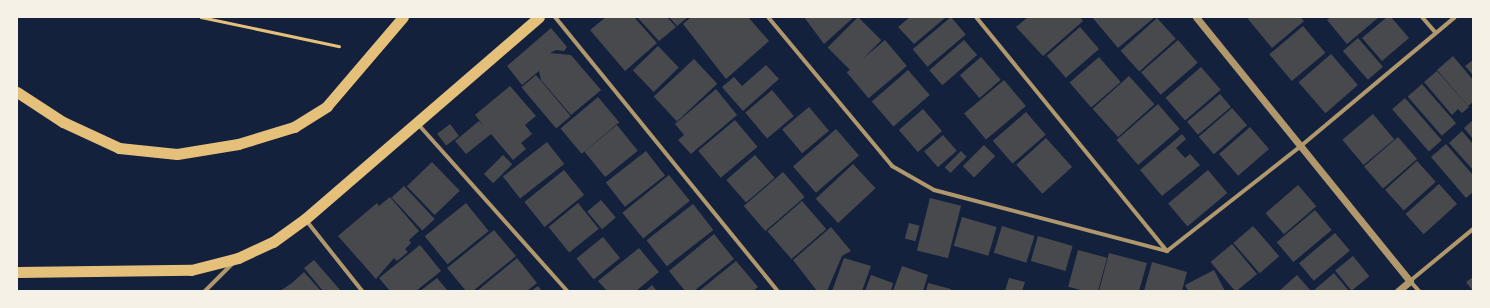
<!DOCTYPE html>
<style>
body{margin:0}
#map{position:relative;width:1490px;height:308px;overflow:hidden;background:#14213d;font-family:"Noto Sans",sans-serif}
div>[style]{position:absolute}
.building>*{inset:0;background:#48494c;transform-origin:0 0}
.path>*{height:2.5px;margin:-1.25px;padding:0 1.25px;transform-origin:1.25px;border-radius:1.25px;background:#e5c07b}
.minor>*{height:4px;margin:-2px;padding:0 2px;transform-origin:2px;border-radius:2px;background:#b1986c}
.tertiary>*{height:7px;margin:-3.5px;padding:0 3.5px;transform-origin:3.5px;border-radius:3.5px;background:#b1986c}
.trunk>*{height:11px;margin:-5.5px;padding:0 5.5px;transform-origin:5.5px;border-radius:5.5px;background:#e5c07b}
span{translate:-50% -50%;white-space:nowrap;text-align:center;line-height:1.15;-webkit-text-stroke:4px #f6f1e7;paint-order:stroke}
.frame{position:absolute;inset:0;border:18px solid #f6f1e7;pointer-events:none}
</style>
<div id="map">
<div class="building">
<i style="clip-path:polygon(606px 17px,634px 17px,657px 43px,625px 71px,590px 30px)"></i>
<i style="clip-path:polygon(637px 17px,667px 17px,676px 27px,659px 41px)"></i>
<i style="clip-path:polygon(669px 17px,688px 17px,677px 26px)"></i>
<i style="clip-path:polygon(691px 17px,748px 17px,769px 41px,726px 79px,683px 24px)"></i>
<i style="clip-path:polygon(804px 17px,854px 17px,824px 44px)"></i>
<i style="left:858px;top:17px;width:33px;height:43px;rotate:45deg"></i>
<i style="clip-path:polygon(910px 17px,946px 17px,914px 44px,898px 27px)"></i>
<i style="left:951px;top:17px;width:23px;height:50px;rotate:50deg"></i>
<i style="clip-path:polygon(1028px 17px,1080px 17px,1083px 21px,1043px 56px,1016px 27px)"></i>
<i style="clip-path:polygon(1092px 17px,1155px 17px,1118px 48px)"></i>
<i style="clip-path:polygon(1251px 17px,1300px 17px,1304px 21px,1272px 48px,1248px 19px)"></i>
<i style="clip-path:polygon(1331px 17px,1379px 17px,1347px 44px,1327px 20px)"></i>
<i style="clip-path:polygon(1387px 17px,1391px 17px,1409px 38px,1382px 61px,1362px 38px)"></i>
<i style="left:1157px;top:18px;width:28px;height:49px;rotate:48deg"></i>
<i style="left:1303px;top:26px;width:35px;height:44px;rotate:50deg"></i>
<i style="left:1080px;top:27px;width:29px;height:44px;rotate:49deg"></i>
<i style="clip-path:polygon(551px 28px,567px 47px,564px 51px,556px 50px,550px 53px,571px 55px,601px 90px,571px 115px,541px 80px,539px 71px,522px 85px,507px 66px)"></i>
<i style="left:1358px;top:38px;width:38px;height:20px;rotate:49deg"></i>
<i style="left:885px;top:40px;width:34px;height:50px;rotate:50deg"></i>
<i style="left:964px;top:40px;width:20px;height:46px;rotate:49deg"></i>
<i style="left:1178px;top:40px;width:30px;height:49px;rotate:49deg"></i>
<i style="left:658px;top:46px;width:30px;height:35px;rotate:46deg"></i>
<i style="left:1331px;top:54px;width:41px;height:43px;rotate:49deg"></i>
<i style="clip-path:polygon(1453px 56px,1473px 80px,1473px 102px,1468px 106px,1437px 70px)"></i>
<i style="left:981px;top:57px;width:30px;height:28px;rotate:49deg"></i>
<i style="left:1099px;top:57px;width:33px;height:39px;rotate:49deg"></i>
<i style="left:694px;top:59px;width:34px;height:55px;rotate:47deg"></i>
<i style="clip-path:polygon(1473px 60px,1473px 75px,1465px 66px)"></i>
<i style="clip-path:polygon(766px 65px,779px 79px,743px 111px,722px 87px,734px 77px,742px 86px)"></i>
<i style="left:1201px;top:67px;width:30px;height:47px;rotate:49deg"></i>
<i style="left:908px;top:70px;width:33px;height:48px;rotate:49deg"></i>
<i style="clip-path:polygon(1437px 71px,1469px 107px,1462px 113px,1458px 109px,1452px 115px,1424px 82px)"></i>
<i style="left:536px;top:75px;width:54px;height:19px;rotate:50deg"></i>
<i style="left:1129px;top:76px;width:38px;height:49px;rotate:48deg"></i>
<i style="left:1004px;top:80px;width:34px;height:52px;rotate:50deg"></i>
<i style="left:1422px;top:84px;width:52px;height:19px;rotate:49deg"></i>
<i style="clip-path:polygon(510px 86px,536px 116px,525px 125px,532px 134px,521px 143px,526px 149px,513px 160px,491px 134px,466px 154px,455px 141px,479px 121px,484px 126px,475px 115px)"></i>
<i style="clip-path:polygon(716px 89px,737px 115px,691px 154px,678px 140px,684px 135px,675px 124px)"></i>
<i style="left:772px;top:90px;width:34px;height:35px;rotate:50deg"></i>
<i style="left:1220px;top:94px;width:17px;height:43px;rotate:50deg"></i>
<i style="left:598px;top:97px;width:33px;height:49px;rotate:50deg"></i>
<i style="left:1405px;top:98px;width:56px;height:17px;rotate:49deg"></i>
<i style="left:1158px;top:104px;width:33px;height:55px;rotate:49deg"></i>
<i style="left:809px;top:107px;width:31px;height:35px;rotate:50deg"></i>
<i style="left:1232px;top:108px;width:23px;height:44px;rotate:49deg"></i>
<i style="left:923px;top:109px;width:29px;height:32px;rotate:49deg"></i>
<i style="left:1026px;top:112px;width:30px;height:44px;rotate:49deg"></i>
<i style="left:1373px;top:114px;width:33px;height:40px;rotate:50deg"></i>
<i style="left:735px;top:120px;width:35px;height:48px;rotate:50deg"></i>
<i style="clip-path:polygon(1473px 120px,1473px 139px,1464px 128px)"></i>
<i style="left:450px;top:124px;width:15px;height:16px;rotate:53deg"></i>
<i style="left:617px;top:125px;width:33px;height:42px;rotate:51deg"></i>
<i style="left:1250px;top:127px;width:29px;height:41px;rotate:49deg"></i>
<i style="left:836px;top:129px;width:35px;height:57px;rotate:49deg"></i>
<i style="clip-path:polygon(1462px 131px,1473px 144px,1473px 170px,1449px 143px)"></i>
<i style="clip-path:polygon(1182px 134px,1186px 139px,1176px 148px,1185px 158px,1190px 154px,1200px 165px,1162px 196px,1140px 170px)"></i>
<i style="left:943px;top:135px;width:21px;height:25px;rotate:49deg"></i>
<i style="left:1398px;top:137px;width:29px;height:45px;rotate:49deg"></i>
<i style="left:1046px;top:138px;width:39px;height:40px;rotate:48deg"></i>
<i style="left:547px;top:142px;width:28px;height:56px;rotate:52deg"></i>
<i style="clip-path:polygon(1446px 144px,1473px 175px,1473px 192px,1466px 198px,1431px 157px)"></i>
<i style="left:984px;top:145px;width:16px;height:30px;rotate:45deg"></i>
<i style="left:646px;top:151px;width:31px;height:51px;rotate:52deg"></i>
<i style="left:961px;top:151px;width:8px;height:23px;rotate:45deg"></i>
<i style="left:503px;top:155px;width:13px;height:27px;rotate:45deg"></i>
<i style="left:755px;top:155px;width:30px;height:38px;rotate:49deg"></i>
<i style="left:1417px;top:161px;width:28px;height:43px;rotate:48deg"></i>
<i style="left:432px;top:162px;width:40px;height:35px;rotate:46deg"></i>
<i style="left:853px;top:164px;width:33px;height:51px;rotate:47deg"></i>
<i style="left:564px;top:170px;width:32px;height:51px;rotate:51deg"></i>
<i style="left:1208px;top:170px;width:30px;height:52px;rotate:50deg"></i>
<i style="left:783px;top:172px;width:33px;height:52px;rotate:49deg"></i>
<i style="left:669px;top:175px;width:33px;height:60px;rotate:51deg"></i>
<i style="left:1439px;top:184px;width:27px;height:45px;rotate:48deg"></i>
<i style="left:1298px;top:185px;width:28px;height:43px;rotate:49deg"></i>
<i style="left:404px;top:186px;width:45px;height:17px;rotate:47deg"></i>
<i style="clip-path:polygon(390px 197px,419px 231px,409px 240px,411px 243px,405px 249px,408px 252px,397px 261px,394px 258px,376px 279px,338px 236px,377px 203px,379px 206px)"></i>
<i style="left:930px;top:198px;width:32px;height:54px;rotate:14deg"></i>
<i style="left:601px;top:200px;width:23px;height:18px;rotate:50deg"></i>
<i style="left:802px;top:201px;width:37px;height:46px;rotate:49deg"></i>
<i style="left:466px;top:203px;width:36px;height:53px;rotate:51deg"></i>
<i style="left:578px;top:203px;width:33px;height:38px;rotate:51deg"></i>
<i style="left:693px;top:204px;width:33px;height:59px;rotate:52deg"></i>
<i style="left:1315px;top:210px;width:26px;height:50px;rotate:50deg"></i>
<i style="left:962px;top:217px;width:36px;height:30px;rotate:16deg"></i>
<i style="left:909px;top:223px;width:11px;height:16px;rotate:15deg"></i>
<i style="left:1002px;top:226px;width:34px;height:28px;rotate:17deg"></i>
<i style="left:1253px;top:226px;width:40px;height:26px;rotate:49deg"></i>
<i style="clip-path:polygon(831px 227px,851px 251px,842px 256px,827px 291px,817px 291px,793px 260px)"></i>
<i style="clip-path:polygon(494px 230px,516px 256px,473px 291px,466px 291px,447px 268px)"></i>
<i style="left:1335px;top:233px;width:23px;height:47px;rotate:50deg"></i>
<i style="clip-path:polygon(714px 234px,734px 259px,694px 291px,685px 291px,669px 271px)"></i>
<i style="left:1038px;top:236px;width:36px;height:26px;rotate:16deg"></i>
<i style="left:603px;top:237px;width:27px;height:34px;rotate:51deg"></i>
<i style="left:1232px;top:244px;width:39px;height:28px;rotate:50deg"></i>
<i style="clip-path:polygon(420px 245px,441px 271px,416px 291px,390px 291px,379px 278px)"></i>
<i style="clip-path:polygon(639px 248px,659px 272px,636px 291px,607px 291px,598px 281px)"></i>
<i style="left:1078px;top:250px;width:30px;height:38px;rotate:15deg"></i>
<i style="clip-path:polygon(1109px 253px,1147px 263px,1139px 291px,1099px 291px)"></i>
<i style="left:1353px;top:256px;width:26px;height:23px;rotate:51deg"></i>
<i style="clip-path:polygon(517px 258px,537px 283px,527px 291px,477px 291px)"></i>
<i style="clip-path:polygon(844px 258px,871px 266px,862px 291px,832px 291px)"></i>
<i style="clip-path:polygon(314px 260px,341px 291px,323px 291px,304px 268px)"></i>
<i style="clip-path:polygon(736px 261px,758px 287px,753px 291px,699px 291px)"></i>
<i style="clip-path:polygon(1152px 262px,1187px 272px,1182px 291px,1144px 291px)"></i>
<i style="clip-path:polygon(902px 266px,928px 275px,923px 291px,893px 291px)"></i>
<i style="clip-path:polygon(1214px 270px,1225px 291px,1188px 291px,1185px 285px)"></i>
<i style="clip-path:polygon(304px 272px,321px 291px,280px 291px,292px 283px)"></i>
<i style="clip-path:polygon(1334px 273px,1349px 291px,1313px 291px)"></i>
<i style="clip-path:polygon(871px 275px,893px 283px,891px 291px,865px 291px)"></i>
<i style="clip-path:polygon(1297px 275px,1311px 291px,1279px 291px)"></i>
<i style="clip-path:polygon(1473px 277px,1473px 291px,1466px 282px)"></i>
<i style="clip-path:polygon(437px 278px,448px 291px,420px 291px)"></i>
<i style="clip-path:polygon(1009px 278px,1025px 282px,1022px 291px,1005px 291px)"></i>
<i style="clip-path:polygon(928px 283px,951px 289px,950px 291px,926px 291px)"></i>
<i style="clip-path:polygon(652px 285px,657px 291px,645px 291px)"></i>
<i style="clip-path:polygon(538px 286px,542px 291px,531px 291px)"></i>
</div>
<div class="path">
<i style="left:201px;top:17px;width:141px;rotate:11.9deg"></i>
</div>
<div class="minor">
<i style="left:555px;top:17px;width:353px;rotate:50.9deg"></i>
<i style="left:768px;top:17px;width:194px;rotate:50.2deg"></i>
<i style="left:892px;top:166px;width:48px;rotate:29.7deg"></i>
<i style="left:934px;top:190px;width:241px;rotate:14.7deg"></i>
<i style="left:976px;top:17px;width:302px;rotate:50.8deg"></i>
<i style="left:1422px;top:17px;width:20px;rotate:49deg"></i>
<i style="left:417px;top:123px;width:225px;rotate:48.2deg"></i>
<i style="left:305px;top:219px;width:92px;rotate:51.6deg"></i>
<i style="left:1167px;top:251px;width:172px;rotate:-38.1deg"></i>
<i style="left:1302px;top:145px;width:199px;rotate:-39.9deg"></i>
<i style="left:205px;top:291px;width:40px;rotate:-45deg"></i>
<i style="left:1419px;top:291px;width:13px;rotate:-132deg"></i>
<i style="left:1410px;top:281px;width:82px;rotate:-39.5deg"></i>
</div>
<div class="tertiary">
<i style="left:1196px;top:17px;width:340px;rotate:51deg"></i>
<i style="left:1410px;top:281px;width:16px;rotate:140deg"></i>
</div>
<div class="trunk">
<i style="left:17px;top:92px;width:55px;rotate:33.1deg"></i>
<i style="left:63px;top:122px;width:62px;rotate:24.9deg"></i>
<i style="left:119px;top:148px;width:58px;rotate:5.9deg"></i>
<i style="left:177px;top:154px;width:62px;rotate:-9.3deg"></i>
<i style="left:238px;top:144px;width:59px;rotate:-16.9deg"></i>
<i style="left:294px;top:127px;width:39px;rotate:-32deg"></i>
<i style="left:327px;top:106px;width:117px;rotate:-49.5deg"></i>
<i style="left:17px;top:272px;width:174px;rotate:-0.7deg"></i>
<i style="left:191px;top:270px;width:49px;rotate:-14.3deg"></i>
<i style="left:238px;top:258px;width:38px;rotate:-25deg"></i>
<i style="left:273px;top:242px;width:39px;rotate:-36deg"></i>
<i style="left:305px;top:219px;width:309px;rotate:-40.8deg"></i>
</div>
<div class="frame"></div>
</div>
